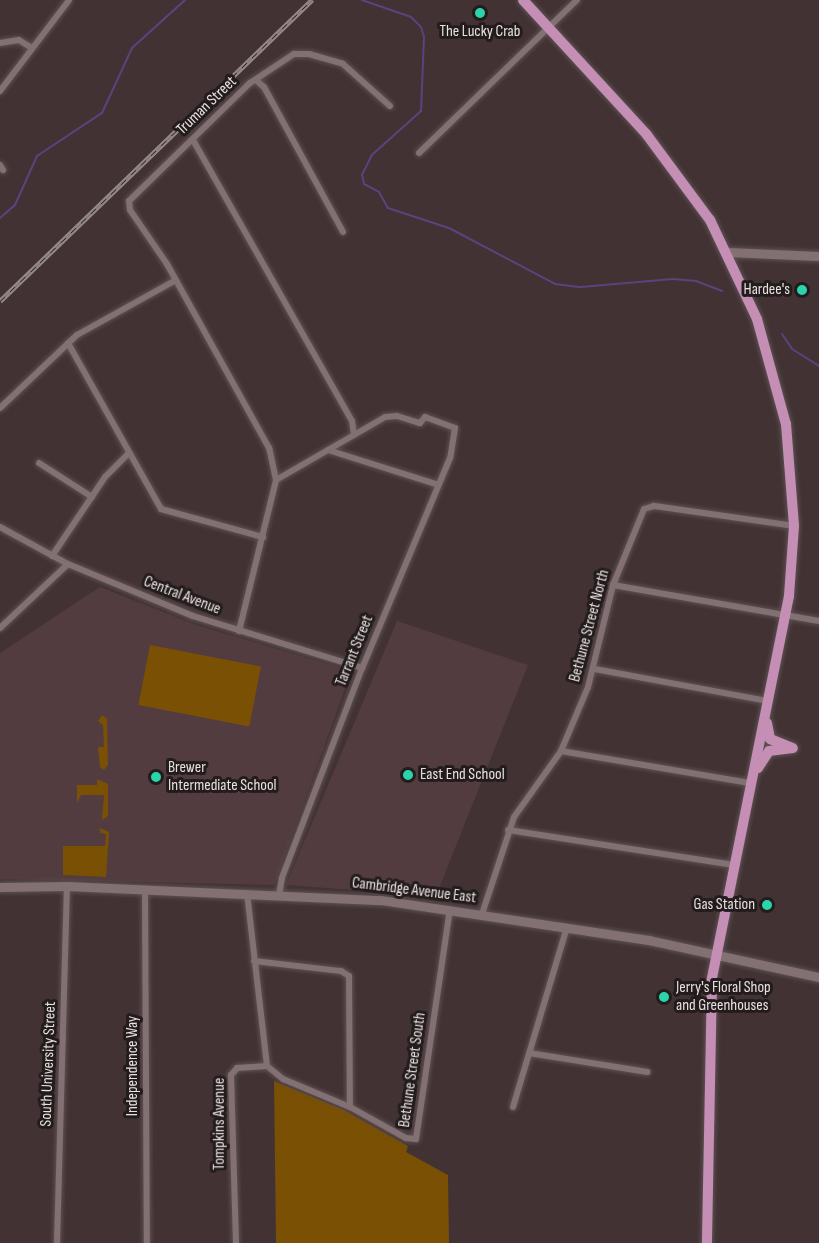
<!DOCTYPE html>
<style>
body{margin:0}
#map{position:relative;width:819px;height:1243px;overflow:hidden;background:#423234;font-family:"Sofia Sans Condensed",sans-serif}
div>[style]{position:absolute}
.built>*{inset:0;background:#523c3f}
.green>*{inset:0;background:#7a5004;transform-origin:0 0}
.stream>*{height:2px;margin:-1px;padding:0 1px;transform-origin:1px;border-radius:1px;background:#5e417d}
.roads{filter:drop-shadow(0 0 2px #5e5153) drop-shadow(0 0 2px #5e5153)}
.minor>*{height:6px;margin:-3px;padding:0 3px;transform-origin:3px;border-radius:3px;background:#827072}
.secondary>*{height:9px;margin:-4.5px;padding:0 4.5px;transform-origin:4.5px;border-radius:4.5px;background:#827072}
.trunk>*{height:10px;margin:-5px;padding:0 5px;transform-origin:5px;border-radius:5px;background:#c58eb4}
.rail>*{height:4.5px;margin-top:-2.25px;transform-origin:0;background:repeating-linear-gradient(90deg,#231c1d 0 7px,#958889 0 14px);box-sizing:border-box;border-block:2px solid #958889}
.dots>*{width:16px;height:16px;translate:-50% -50%;box-sizing:border-box;border:3px solid #231c1d;border-radius:50%}
span{translate:-50% -50%;white-space:nowrap;text-align:center;line-height:1.15;-webkit-text-stroke:6px #231c1d;paint-order:stroke}
.poi-label{font-size:16px;color:#eae0e1}
.right{translate:-100% -50%;text-align:right}
.left{translate:0 -50%;text-align:left}
.street-label{font-size:16px;color:#eae0e1}
</style>
<div id="map">
<div class="built">
<i style="clip-path:polygon(100px 587px,196px 625px,341px 668px,350px 675px,274px 885px,0 879px,0 653px)"></i>
<i style="clip-path:polygon(397px 621px,528px 665px,436px 896px,286px 885px)"></i>
</div>
<div class="green">
<i style="left:150px;top:645px;width:113px;height:61px;rotate:11deg"></i>
<i style="clip-path:polygon(102px 715px,107px 719px,108px 765px,104px 770px,100px 767px,98px 747px,104px 747px,103px 725px,98px 721px)"></i>
<i style="clip-path:polygon(97px 779px,108px 784px,108px 816px,102px 820px,104px 795px,81px 795px,77px 803px,77px 785px,97px 785px)"></i>
<i style="clip-path:polygon(100px 828px,109px 832px,106px 877px,63px 875px,63px 846px,105px 846px,106px 834px,100px 833px)"></i>
<i style="clip-path:polygon(274px 1081px,344px 1110px,408px 1146px,406px 1152px,448px 1175px,449px 1243px,276px 1243px)"></i>
</div>
<div class="stream">
<i style="left:362px;top:0;width:52px;rotate:19.1deg"></i>
<i style="left:411px;top:17px;width:14px;rotate:45deg"></i>
<i style="left:421px;top:27px;width:10px;rotate:73deg"></i>
<i style="left:424px;top:37px;width:74px;rotate:92.3deg"></i>
<i style="left:421px;top:111px;width:66px;rotate:138.1deg"></i>
<i style="left:372px;top:155px;width:22px;rotate:117deg"></i>
<i style="left:362px;top:175px;width:9px;rotate:77deg"></i>
<i style="left:364px;top:184px;width:17px;rotate:28deg"></i>
<i style="left:379px;top:192px;width:18px;rotate:61deg"></i>
<i style="left:388px;top:208px;width:64px;rotate:18.2deg"></i>
<i style="left:449px;top:228px;width:120px;rotate:27.8deg"></i>
<i style="left:555px;top:284px;width:26px;rotate:7deg"></i>
<i style="left:581px;top:287px;width:92px;rotate:-5deg"></i>
<i style="left:673px;top:279px;width:23px;rotate:5deg"></i>
<i style="left:696px;top:281px;width:28px;rotate:21deg"></i>
<i style="left:0;top:218px;width:20px;rotate:-41deg"></i>
<i style="left:15px;top:205px;width:54px;rotate:-65.8deg"></i>
<i style="left:37px;top:156px;width:78px;rotate:-33.5deg"></i>
<i style="left:102px;top:113px;width:72px;rotate:-65.2deg"></i>
<i style="left:132px;top:48px;width:72px;rotate:-42.2deg"></i>
<i style="left:782px;top:334px;width:18px;rotate:56deg"></i>
<i style="left:792px;top:349px;width:32px;rotate:32deg"></i>
</div>
<div class="roads">
<div class="minor">
<i style="left:0;top:43px;width:19px;rotate:-9deg"></i>
<i style="left:19px;top:40px;width:15px;rotate:32deg"></i>
<i style="left:257px;top:81px;width:9px;rotate:41deg"></i>
<i style="left:264px;top:87px;width:165px;rotate:61.4deg"></i>
<i style="left:0;top:91px;width:114px;rotate:-52.8deg"></i>
<i style="left:193px;top:140px;width:323px;rotate:60.5deg"></i>
<i style="left:352px;top:421px;width:14px;rotate:82deg"></i>
<i style="left:419px;top:153px;width:220px;rotate:-44.1deg"></i>
<i style="left:0;top:165px;width:6px;rotate:59deg"></i>
<i style="left:68px;top:343px;width:190px;rotate:60.7deg"></i>
<i style="left:161px;top:509px;width:106px;rotate:15.4deg"></i>
<i style="left:0;top:408px;width:106px;rotate:-43.5deg"></i>
<i style="left:77px;top:335px;width:113px;rotate:-29.1deg"></i>
<i style="left:328px;top:450px;width:116px;rotate:17.5deg"></i>
<i style="left:39px;top:463px;width:63px;rotate:32.7deg"></i>
<i style="left:276px;top:480px;width:33px;rotate:-102deg"></i>
<i style="left:269px;top:448px;width:210px;rotate:-119deg"></i>
<i style="left:167px;top:264px;width:65px;rotate:-124.4deg"></i>
<i style="left:130px;top:210px;width:9px;rotate:-96deg"></i>
<i style="left:129px;top:201px;width:169px;rotate:-44.3deg"></i>
<i style="left:250px;top:83px;width:53px;rotate:-33.4deg"></i>
<i style="left:294px;top:54px;width:15px"></i>
<i style="left:309px;top:54px;width:35px;rotate:16deg"></i>
<i style="left:343px;top:64px;width:63px;rotate:41.8deg"></i>
<i style="left:0;top:527px;width:77px;rotate:28.6deg"></i>
<i style="left:68px;top:564px;width:135px;rotate:22.6deg"></i>
<i style="left:193px;top:616px;width:177px;rotate:17.1deg"></i>
<i style="left:52px;top:556px;width:95px;rotate:-56.1deg"></i>
<i style="left:105px;top:477px;width:34px;rotate:-45deg"></i>
<i style="left:613px;top:585px;width:209px;rotate:9.9deg"></i>
<i style="left:0;top:628px;width:93px;rotate:-43.3deg"></i>
<i style="left:239px;top:631px;width:155px;rotate:-76.2deg"></i>
<i style="left:276px;top:480px;width:126px;rotate:-30deg"></i>
<i style="left:385px;top:417px;width:12px;rotate:-5deg"></i>
<i style="left:397px;top:416px;width:24px;rotate:17deg"></i>
<i style="left:420px;top:423px;width:8px;rotate:-50deg"></i>
<i style="left:425px;top:417px;width:32px;rotate:20deg"></i>
<i style="left:455px;top:428px;width:30px;rotate:99deg"></i>
<i style="left:450px;top:458px;width:228px;rotate:112.7deg"></i>
<i style="left:362px;top:668px;width:225px;rotate:110.9deg"></i>
<i style="left:282px;top:878px;width:17px;rotate:100deg"></i>
<i style="left:595px;top:669px;width:176px;rotate:10.5deg"></i>
<i style="left:561px;top:751px;width:193px;rotate:9.6deg"></i>
<i style="left:508px;top:830px;width:229px;rotate:8.8deg"></i>
<i style="left:145px;top:890px;width:353px;rotate:89.7deg"></i>
<i style="left:247px;top:893px;width:174px;rotate:83.4deg"></i>
<i style="left:482px;top:914px;width:102px;rotate:-71.7deg"></i>
<i style="left:514px;top:817px;width:81px;rotate:-54.5deg"></i>
<i style="left:561px;top:751px;width:69px;rotate:-67.1deg"></i>
<i style="left:588px;top:687px;width:105px;rotate:-76.2deg"></i>
<i style="left:613px;top:585px;width:82px;rotate:-67.8deg"></i>
<i style="left:644px;top:509px;width:10px;rotate:-17deg"></i>
<i style="left:654px;top:506px;width:141px;rotate:8.1deg"></i>
<i style="left:254px;top:961px;width:88px;rotate:6.6deg"></i>
<i style="left:341px;top:971px;width:9px;rotate:32deg"></i>
<i style="left:349px;top:976px;width:131px;rotate:89.6deg"></i>
<i style="left:529px;top:1053px;width:120px;rotate:9.1deg"></i>
<i style="left:267px;top:1066px;width:21px;rotate:39deg"></i>
<i style="left:283px;top:1079px;width:73px;rotate:22.7deg"></i>
<i style="left:350px;top:1107px;width:64px;rotate:29deg"></i>
<i style="left:406px;top:1138px;width:10px;rotate:6deg"></i>
<i style="left:416px;top:1139px;width:232px;rotate:-81.6deg"></i>
<i style="left:513px;top:1107px;width:188px;rotate:-73.3deg"></i>
<i style="left:57px;top:1243px;width:357px;rotate:-88.4deg"></i>
<i style="left:236px;top:1243px;width:168px;rotate:-91.7deg"></i>
<i style="left:231px;top:1075px;width:9px;rotate:-49deg"></i>
<i style="left:237px;top:1068px;width:30px;rotate:-4deg"></i>
</div>
<div class="secondary">
<i style="left:727px;top:252px;width:92px;rotate:2.5deg"></i>
<i style="left:0;top:887px;width:67px;rotate:-0.9deg"></i>
<i style="left:67px;top:886px;width:314px;rotate:2.6deg"></i>
<i style="left:381px;top:900px;width:271px;rotate:8.5deg"></i>
<i style="left:649px;top:940px;width:174px;rotate:12.3deg"></i>
</div>
<div class="trunk">
<i style="left:523px;top:0;width:183px;rotate:47.4deg"></i>
<i style="left:647px;top:135px;width:106px;rotate:53.5deg"></i>
<i style="left:710px;top:220px;width:110px;rotate:64.6deg"></i>
<i style="left:757px;top:319px;width:109px;rotate:74.6deg"></i>
<i style="left:786px;top:424px;width:102px;rotate:85.5deg"></i>
<i style="left:794px;top:526px;width:70px;rotate:94.1deg"></i>
<i style="left:789px;top:596px;width:391px;rotate:101.4deg"></i>
<i style="left:712px;top:979px;width:264px;rotate:91.1deg"></i>
<i style="left:767px;top:723px;width:16px;rotate:79deg"></i>
<i style="left:770px;top:739px;width:22px;rotate:22deg"></i>
<i style="left:758px;top:768px;width:20px;rotate:-57deg"></i>
<i style="left:769px;top:751px;width:24px;rotate:-7deg"></i>
</div>
</div>
<div class="rail">
<i style="left:0;top:301px;width:434px;rotate:-44deg"></i>
</div>
<div class="dots">
<i style="left:480px;top:13px;background:#2bd5ac"></i>
<i style="left:802px;top:290px;background:#2bd5ac"></i>
<i style="left:408px;top:775px;background:#2bd5ac"></i>
<i style="left:156px;top:777px;background:#2bd5ac"></i>
<i style="left:767px;top:905px;background:#2bd5ac"></i>
<i style="left:664px;top:997px;background:#2bd5ac"></i>
</div>
<div class="poi-label">
<span style="left:480px;top:32px">The Lucky Crab</span>
<span class="right" style="left:790px;top:290px">Hardee's</span>
<span class="left" style="left:168px;top:777px">Brewer<br>Intermediate School</span>
<span class="left" style="left:420px;top:775px">East End School</span>
<span class="right" style="left:755px;top:905px">Gas Station</span>
<span class="left" style="left:676px;top:997px">Jerry's Floral Shop<br>and Greenhouses</span>
</div>
<div class="street-label">
<span style="left:207px;top:106px;rotate:-44deg">Truman Street</span>
<span style="left:182px;top:596px;rotate:21deg">Central Avenue</span>
<span style="left:590px;top:626px;rotate:-75deg">Bethune Street North</span>
<span style="left:355px;top:651px;rotate:-68deg">Tarrant Street</span>
<span style="left:414px;top:891px;rotate:7deg">Cambridge Avenue East</span>
<span style="left:49px;top:1064px;rotate:-88deg">South University Street</span>
<span style="left:133px;top:1066px;rotate:-90deg">Independence Way</span>
<span style="left:413px;top:1070px;rotate:-82deg">Bethune Street South</span>
<span style="left:220px;top:1124px;rotate:-90deg">Tompkins Avenue</span>
</div>
</div>
